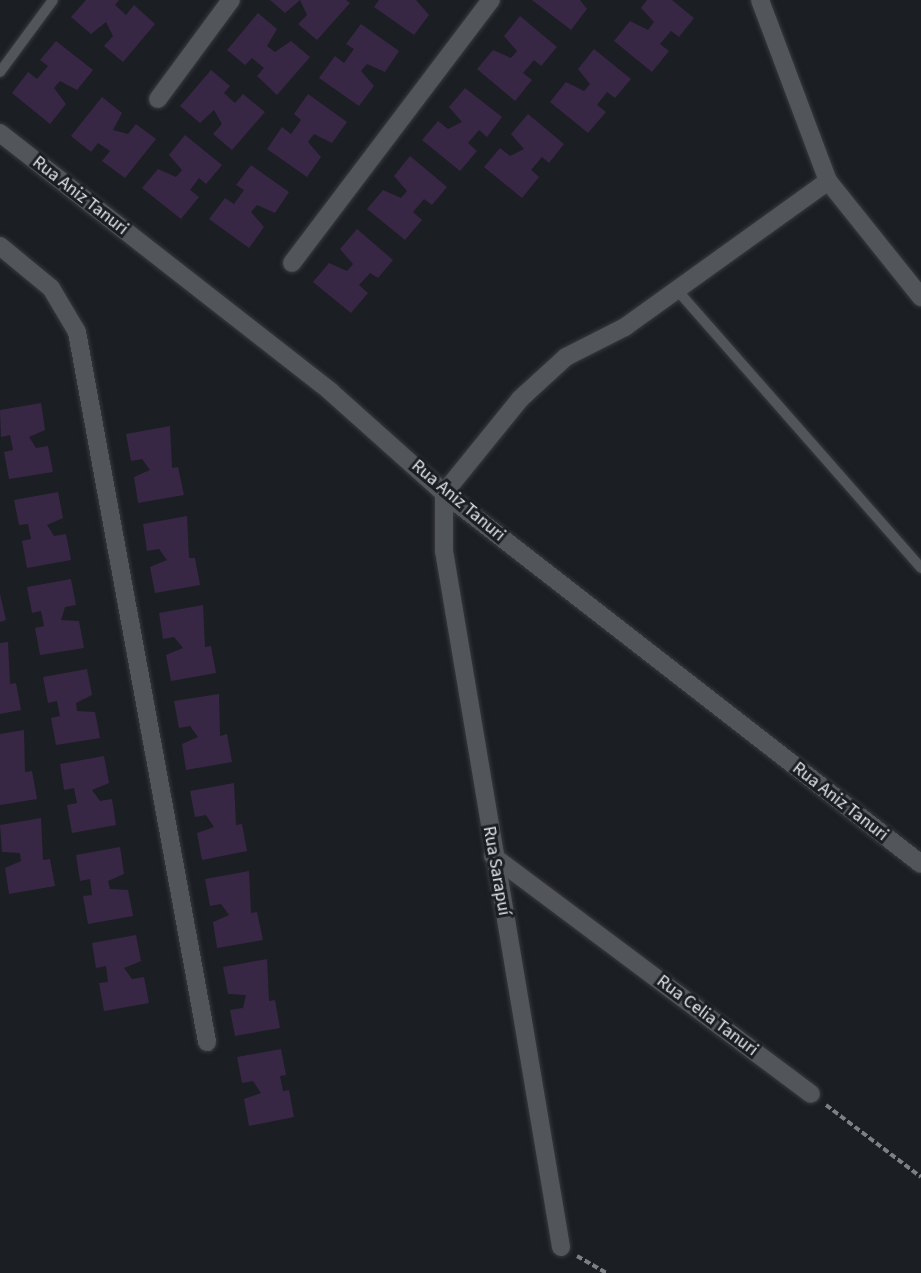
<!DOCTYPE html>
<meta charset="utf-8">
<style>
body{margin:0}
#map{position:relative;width:921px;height:1273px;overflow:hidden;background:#1b1e23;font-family:"Source Sans 3",sans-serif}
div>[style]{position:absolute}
.building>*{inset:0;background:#382744}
.path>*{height:4px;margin-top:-2px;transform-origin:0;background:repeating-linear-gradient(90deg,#7c7f83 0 6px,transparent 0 9px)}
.roads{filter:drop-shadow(0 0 2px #37393d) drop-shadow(0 0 2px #37393d)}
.lane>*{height:10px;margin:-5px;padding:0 5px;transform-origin:5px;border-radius:5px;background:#52565b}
.street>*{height:18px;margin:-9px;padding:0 9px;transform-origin:9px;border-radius:9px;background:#52565b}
span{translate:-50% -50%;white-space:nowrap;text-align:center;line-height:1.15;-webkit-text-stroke:6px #1b1e23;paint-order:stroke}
.street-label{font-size:18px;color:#e3e6e9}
</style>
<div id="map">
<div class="building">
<i style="clip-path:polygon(86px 0,119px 0,115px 5px,126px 15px,134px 5px,155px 24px,123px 62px,104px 46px,113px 36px,106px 22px,91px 34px,71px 17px)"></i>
<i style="clip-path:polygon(270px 0,346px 0,350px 3px,317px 40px,298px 24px,307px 15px,300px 0,285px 13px)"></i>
<i style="clip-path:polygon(379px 0,416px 0,429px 15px,414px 35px,374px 7px)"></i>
<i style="clip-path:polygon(532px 0,580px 0,587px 9px,571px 30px)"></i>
<i style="clip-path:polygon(647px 0,672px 0,694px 18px,679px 37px,671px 31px,660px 44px,669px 51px,652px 72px,614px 41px,630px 21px,648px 30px,654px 22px,641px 8px)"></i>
<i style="clip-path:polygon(258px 13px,277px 29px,267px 46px,275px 52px,291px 41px,310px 57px,277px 95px,257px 76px,264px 68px,252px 58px,245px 65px,227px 50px)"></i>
<i style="clip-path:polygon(520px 16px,557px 47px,541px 66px,534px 60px,523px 73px,532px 80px,515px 101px,477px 69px,493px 50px,511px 58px,517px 51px,504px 36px)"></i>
<i style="clip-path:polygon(361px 24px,399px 51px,385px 72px,367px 64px,361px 71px,374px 86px,359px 106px,319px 78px,335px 56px,344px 63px,354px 49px,346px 44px)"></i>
<i style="clip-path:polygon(56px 41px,93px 70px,77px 90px,60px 81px,54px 88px,66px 104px,50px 124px,12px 93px,28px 72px,37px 79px,48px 66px,40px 60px)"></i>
<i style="clip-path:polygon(594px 49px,631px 79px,615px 98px,607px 92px,597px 105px,606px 112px,588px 133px,550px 102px,566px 82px,584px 91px,590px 84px,578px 69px)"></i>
<i style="clip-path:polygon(211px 70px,230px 86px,224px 93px,235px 103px,243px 94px,265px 112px,232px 150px,213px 134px,222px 124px,214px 110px,200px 123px,180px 106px)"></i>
<i style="clip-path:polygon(465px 88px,502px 117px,487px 137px,479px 130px,468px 143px,477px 151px,460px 171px,422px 140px,438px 121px,448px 129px,462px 122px,449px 107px)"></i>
<i style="clip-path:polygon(308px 94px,347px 122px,332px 143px,314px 134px,308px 142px,321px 157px,307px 177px,267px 149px,282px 127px,291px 134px,301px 120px,294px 114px)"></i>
<i style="clip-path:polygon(102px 97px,122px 113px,113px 130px,128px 134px,136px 124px,156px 139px,125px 178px,102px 161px,110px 151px,98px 143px,91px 152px,71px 136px)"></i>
<i style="clip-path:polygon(528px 114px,564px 144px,549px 163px,542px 157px,531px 170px,539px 177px,522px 198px,484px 167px,500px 148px,510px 156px,524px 149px,511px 134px)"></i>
<i style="clip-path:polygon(185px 135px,222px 165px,206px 184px,199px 178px,190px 190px,199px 197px,181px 219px,142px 188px,158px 169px,176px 177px,182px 170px,169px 155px)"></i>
<i style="clip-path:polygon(410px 156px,447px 187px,432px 205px,424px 199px,413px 212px,422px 220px,405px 240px,367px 209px,383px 190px,401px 198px,407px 191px,394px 176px)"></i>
<i style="clip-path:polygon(251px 165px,289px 192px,275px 213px,257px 205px,251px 212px,264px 227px,249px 248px,209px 219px,225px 198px,234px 204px,244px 190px,236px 185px)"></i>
<i style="clip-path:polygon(357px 229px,393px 260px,378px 278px,370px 273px,359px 285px,368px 293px,351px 313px,313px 282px,329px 263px,347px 271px,353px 264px,340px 249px)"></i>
<i style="clip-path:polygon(41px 403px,45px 430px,29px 437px,36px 448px,48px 446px,53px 472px,9px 479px,4px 452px,13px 450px,10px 435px,1px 437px,0 410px)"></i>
<i style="clip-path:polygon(170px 426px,172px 468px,178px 467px,184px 495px,138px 503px,134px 477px,150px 470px,142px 459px,131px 461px,126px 434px)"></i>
<i style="clip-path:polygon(58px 492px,63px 518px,47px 525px,54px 536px,66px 534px,71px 560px,27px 568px,22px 541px,31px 539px,28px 524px,19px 525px,14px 500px)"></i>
<i style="clip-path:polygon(187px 516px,189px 558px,195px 558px,200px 585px,155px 593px,150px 567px,167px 560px,159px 549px,147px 551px,143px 524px)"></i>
<i style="clip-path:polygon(71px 579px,76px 605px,65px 607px,61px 620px,79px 621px,84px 648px,40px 655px,35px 628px,44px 626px,41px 611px,32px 613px,27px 587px)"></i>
<i style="clip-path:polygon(0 594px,6px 620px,0 622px)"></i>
<i style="clip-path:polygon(203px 605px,205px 647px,211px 646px,216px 673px,171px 681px,166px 655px,183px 648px,174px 637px,163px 639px,159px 613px)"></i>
<i style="clip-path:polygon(8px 642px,10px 684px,16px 683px,21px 710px,0 714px,0 643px)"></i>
<i style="clip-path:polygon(87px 669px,92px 695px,76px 703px,77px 711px,95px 712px,100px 738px,56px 745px,51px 718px,60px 716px,57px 701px,48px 703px,43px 677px)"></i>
<i style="clip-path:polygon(219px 694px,220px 736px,227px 734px,232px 762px,186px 770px,182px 744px,198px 737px,190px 726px,179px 728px,174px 701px)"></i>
<i style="clip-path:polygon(24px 730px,25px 772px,32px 771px,37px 799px,0 805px,0 734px)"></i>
<i style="clip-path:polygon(104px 756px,109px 783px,92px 790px,100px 801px,112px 799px,116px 825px,72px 833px,67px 805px,77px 803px,74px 788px,64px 790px,60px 764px)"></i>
<i style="clip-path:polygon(234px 783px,236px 825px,242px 824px,247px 851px,202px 860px,197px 833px,214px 827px,206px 815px,195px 817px,190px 791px)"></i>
<i style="clip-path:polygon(41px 818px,43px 860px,50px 859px,55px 886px,9px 894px,5px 868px,21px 861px,20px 853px,2px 852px,0 825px)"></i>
<i style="clip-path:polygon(120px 847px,124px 874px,108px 881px,110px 889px,128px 890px,133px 916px,88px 924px,83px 896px,92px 895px,90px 879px,80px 881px,76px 855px)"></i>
<i style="clip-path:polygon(249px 871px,251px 913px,257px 912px,263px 940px,217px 948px,213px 922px,229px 915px,221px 904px,210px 906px,205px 879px)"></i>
<i style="clip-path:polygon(136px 935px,141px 961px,124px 968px,132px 979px,144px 977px,149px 1003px,104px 1011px,99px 983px,108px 982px,106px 966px,96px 968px,92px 943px)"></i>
<i style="clip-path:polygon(267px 959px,269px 1001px,275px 1000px,280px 1028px,235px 1036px,230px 1010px,243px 1008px,246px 995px,228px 994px,223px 967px)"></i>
<i style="clip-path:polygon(281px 1049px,286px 1075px,280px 1076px,283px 1091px,289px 1090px,294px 1117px,249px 1126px,244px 1099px,261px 1093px,253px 1081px,242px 1083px,237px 1057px)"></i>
</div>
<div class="path">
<i style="left:826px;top:1105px;width:119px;rotate:37.2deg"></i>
<i style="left:577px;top:1256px;width:34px;rotate:30deg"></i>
</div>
<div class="roads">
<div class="lane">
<i style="left:0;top:72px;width:89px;rotate:-53.6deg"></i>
<i style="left:677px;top:290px;width:370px;rotate:48.7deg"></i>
</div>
<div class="street">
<i style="left:760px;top:0;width:193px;rotate:69.4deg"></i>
<i style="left:828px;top:181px;width:149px;rotate:51.3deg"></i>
<i style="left:158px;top:99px;width:123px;rotate:-53.6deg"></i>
<i style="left:0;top:133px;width:420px;rotate:38deg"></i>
<i style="left:331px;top:392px;width:152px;rotate:41.8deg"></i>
<i style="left:444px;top:493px;width:604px;rotate:37.87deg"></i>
<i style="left:0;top:246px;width:66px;rotate:39.5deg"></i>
<i style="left:51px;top:288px;width:51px;rotate:59.4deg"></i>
<i style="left:77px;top:332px;width:722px;rotate:79.62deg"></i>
<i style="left:292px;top:263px;width:330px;rotate:-52.9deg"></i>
<i style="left:493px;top:856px;width:397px;rotate:36.8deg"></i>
<i style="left:561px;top:1247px;width:706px;rotate:-99.54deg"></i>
<i style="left:444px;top:551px;width:58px;rotate:-90deg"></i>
<i style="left:444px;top:493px;width:121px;rotate:-51deg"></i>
<i style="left:520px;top:399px;width:62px;rotate:-42.4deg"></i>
<i style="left:566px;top:357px;width:66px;rotate:-27deg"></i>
<i style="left:625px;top:327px;width:250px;rotate:-35.7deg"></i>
</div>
</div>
<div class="street-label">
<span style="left:80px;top:196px;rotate:38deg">Rua Aniz Tanuri</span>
<span style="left:458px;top:501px;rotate:40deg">Rua Aniz Tanuri</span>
<span style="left:840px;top:802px;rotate:38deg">Rua Aniz Tanuri</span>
<span style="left:496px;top:871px;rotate:80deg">Rua Sarapuí</span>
<span style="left:707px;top:1016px;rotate:37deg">Rua Celia Tanuri</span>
</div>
</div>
